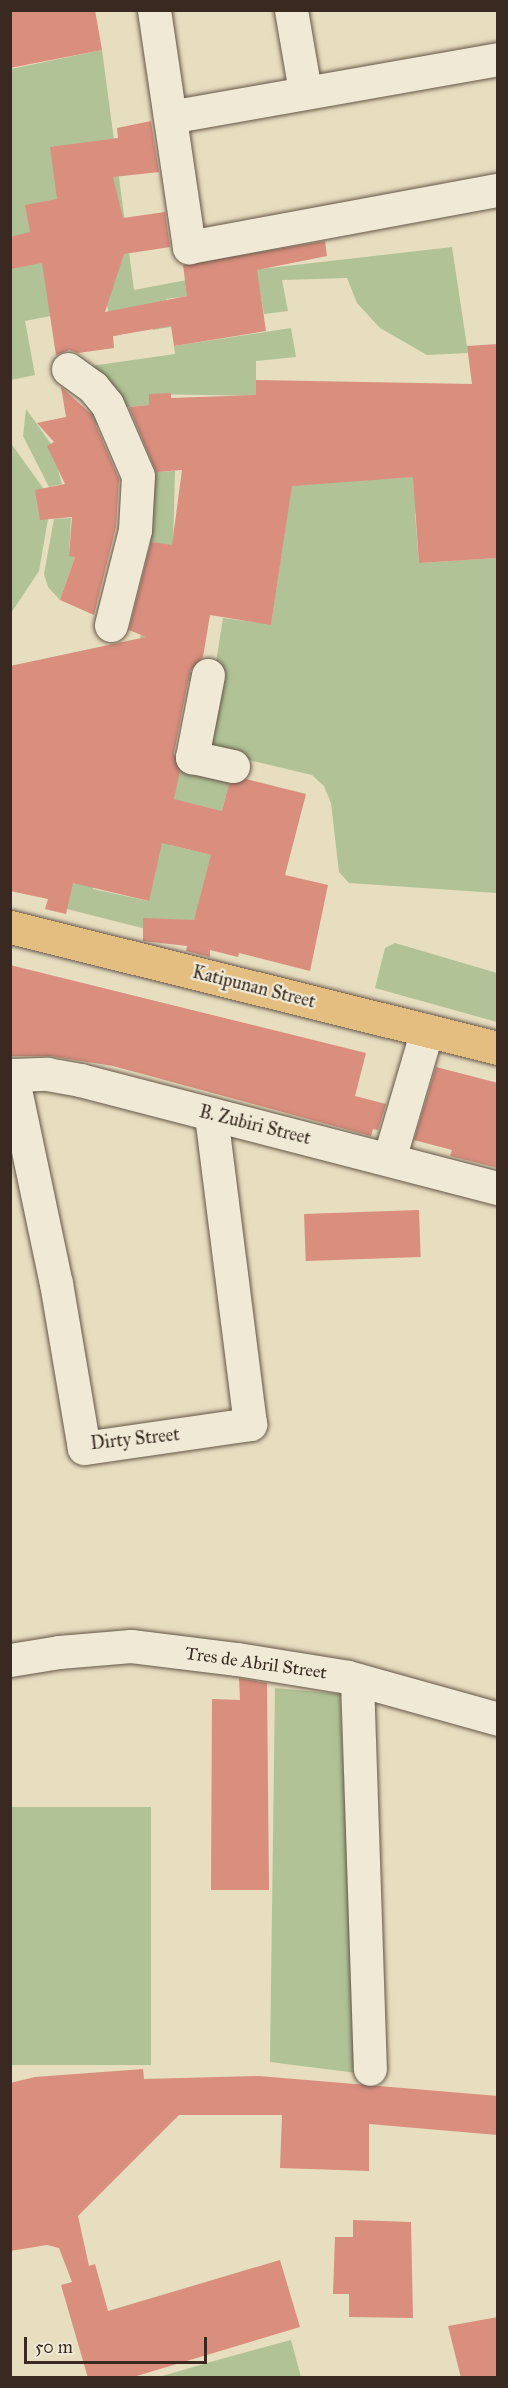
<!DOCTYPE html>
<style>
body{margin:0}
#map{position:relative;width:508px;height:2388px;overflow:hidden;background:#e7ddbf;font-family:"IM FELL Great Primer",serif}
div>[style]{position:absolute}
.green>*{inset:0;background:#b0c296;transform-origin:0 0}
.building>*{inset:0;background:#d98e7e;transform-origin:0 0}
.roads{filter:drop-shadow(0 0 2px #645648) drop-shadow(0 0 2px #645648)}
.minor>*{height:33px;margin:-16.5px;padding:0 16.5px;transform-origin:16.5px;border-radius:16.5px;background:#efe9d5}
.major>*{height:33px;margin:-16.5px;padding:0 16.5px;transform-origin:16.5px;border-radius:16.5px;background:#e4be80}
span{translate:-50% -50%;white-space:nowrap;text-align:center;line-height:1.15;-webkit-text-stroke:4.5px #efe9d5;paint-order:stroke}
.street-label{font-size:18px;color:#392920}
.frame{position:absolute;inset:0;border:12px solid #392920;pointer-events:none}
.scale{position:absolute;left:24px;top:2337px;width:183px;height:27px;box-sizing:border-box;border:3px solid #392920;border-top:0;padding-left:8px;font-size:18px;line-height:21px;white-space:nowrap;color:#392920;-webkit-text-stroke:4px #efe9d5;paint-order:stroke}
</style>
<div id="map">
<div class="green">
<i style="clip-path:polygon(102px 50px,134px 290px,218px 274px,452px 247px,468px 353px,427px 355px,380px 328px,357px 303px,347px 278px,282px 280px,288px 311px,264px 314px,259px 286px,166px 299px,171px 327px,153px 330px,150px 305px,118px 311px,121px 335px,113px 336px,107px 305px,25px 321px,35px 375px,11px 380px,11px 69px)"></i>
<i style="clip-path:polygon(291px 328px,296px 357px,256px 361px,256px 396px,149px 394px,149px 405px,127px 407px,128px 422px,96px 425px,84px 399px,84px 367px,175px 354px,174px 346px)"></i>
<i style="clip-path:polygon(26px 409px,51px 444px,62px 484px,49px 487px,23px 436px)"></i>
<i style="clip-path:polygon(10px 442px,43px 488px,48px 519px,39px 571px,11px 613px)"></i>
<i style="clip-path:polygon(175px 471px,173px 545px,153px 667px,214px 675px,223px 618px,271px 624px,292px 484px,474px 473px,415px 513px,419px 563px,497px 558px,497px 893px,349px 883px,339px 872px,331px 803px,324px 786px,312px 775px,236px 757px,222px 811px,181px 801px,170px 845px,211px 855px,257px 957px,67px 909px,44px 739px,141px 697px,93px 889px,148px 901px,199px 683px,146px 671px,149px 657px,140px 638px,157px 543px,136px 539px,144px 472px)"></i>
<i style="clip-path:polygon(71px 518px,69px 555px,75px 557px,60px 600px,48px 587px,44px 574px,54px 519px)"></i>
<i style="clip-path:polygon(395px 943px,497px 973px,497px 1022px,375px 988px,385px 948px)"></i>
<i style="clip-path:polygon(275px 1688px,340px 1694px,357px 2073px,270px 2062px)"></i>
<i style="left:151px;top:1807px;width:258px;height:140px;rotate:90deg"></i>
<i style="clip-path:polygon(291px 2340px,301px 2377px,159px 2377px,221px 2359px)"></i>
</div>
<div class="building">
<i style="clip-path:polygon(10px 10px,95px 10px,102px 50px,10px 68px)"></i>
<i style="clip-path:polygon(151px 121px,159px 172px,113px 177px,123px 218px,165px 212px,170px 247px,124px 254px,105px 312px,187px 296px,183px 265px,325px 241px,327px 256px,257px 270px,266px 331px,174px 346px,171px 326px,113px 336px,114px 348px,78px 353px,69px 350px,56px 355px,42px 263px,10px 269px,10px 237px,30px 232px,25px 205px,57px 199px,50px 147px,118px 138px,117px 128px)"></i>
<i style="clip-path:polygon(498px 344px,498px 558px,419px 563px,413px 477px,292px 486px,271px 625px,210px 615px,203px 657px,190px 671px,174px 753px,180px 771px,174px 799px,222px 811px,229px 784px,246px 779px,306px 794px,285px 875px,328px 885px,310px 971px,239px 953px,238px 957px,210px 950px,210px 957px,186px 951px,187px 946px,143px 941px,143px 918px,194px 920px,211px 855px,162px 843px,149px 901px,73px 883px,66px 914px,45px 909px,48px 899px,10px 891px,10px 666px,146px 637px,129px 630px,151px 542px,172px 545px,182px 470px,156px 472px,129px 407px,149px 405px,149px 394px,171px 393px,171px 398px,256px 395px,256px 380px,472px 384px,467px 346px)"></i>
<i style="clip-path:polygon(61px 387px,91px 414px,119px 479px,116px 527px,94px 615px,60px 600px,75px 557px,69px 556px,72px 517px,40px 520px,35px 490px,65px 484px,47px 446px,54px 442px,37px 423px,66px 417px)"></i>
<i style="clip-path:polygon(10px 965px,366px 1053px,355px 1096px,386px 1104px,378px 1130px,373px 1129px,371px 1136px,113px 1066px,50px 1056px,10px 1056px)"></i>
<i style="clip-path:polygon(436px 1067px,498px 1083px,498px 1168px,450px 1156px,452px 1150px,414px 1140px)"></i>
<i style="left:419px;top:1210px;width:47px;height:115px;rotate:88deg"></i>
<i style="clip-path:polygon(239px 1678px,267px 1683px,269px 1890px,211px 1890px,212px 1699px,240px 1700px)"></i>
<i style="clip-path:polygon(143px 2069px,144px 2079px,259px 2076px,498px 2096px,498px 2135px,369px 2124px,369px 2171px,280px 2168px,282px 2115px,179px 2115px,78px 2216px,89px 2266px,95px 2264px,108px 2311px,280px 2260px,300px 2327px,130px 2378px,88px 2378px,61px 2285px,72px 2282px,59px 2248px,47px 2245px,10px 2251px,10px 2083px,35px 2077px)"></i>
<i style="clip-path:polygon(353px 2220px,411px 2222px,413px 2318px,349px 2317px,349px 2294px,333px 2294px,335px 2237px,353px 2237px)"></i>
<i style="clip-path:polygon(498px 2317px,498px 2378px,461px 2378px,448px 2326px)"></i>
</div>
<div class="roads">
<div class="minor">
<i style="left:154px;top:10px;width:240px;rotate:81.6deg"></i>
<i style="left:189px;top:247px;width:314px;rotate:-10.5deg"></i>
<i style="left:291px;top:10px;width:82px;rotate:80.2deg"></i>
<i style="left:170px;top:117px;width:333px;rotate:-10deg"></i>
<i style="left:68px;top:369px;width:31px;rotate:36deg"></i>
<i style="left:93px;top:387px;width:22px;rotate:51deg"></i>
<i style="left:107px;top:404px;width:78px;rotate:66.7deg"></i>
<i style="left:138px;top:476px;width:54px;rotate:93.2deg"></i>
<i style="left:135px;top:530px;width:98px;rotate:104.2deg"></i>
<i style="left:208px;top:675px;width:84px;rotate:101deg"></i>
<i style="left:192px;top:757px;width:42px;rotate:12.4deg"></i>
<i style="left:10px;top:1075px;width:37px;rotate:-2deg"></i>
<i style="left:47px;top:1074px;width:34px;rotate:10deg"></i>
<i style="left:80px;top:1080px;width:432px;rotate:14.5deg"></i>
<i style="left:12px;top:1075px;width:213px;rotate:78.1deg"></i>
<i style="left:56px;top:1283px;width:167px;rotate:80.4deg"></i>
<i style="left:84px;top:1448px;width:168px;rotate:-8.2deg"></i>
<i style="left:250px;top:1424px;width:312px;rotate:-97.2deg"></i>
<i style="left:389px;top:1159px;width:134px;rotate:-73.6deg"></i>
<i style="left:10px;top:1660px;width:50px;rotate:-9.3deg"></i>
<i style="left:59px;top:1652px;width:72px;rotate:-4.8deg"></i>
<i style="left:131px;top:1646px;width:107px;rotate:7deg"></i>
<i style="left:237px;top:1659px;width:112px;rotate:9.2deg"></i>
<i style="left:348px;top:1677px;width:156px;rotate:15.6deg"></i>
<i style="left:357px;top:1680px;width:389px;rotate:88.1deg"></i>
</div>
<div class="major">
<i style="left:10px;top:927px;width:503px;rotate:13.93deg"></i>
</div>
</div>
<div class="street-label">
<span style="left:254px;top:987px;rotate:14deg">Katipunan Street</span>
<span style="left:255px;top:1125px;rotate:14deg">B. Zubiri Street</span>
<span style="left:135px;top:1439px;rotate:-6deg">Dirty Street</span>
<span style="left:256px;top:1663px;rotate:8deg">Tres de Abril Street</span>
</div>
<div class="frame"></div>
<div class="scale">50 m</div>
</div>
